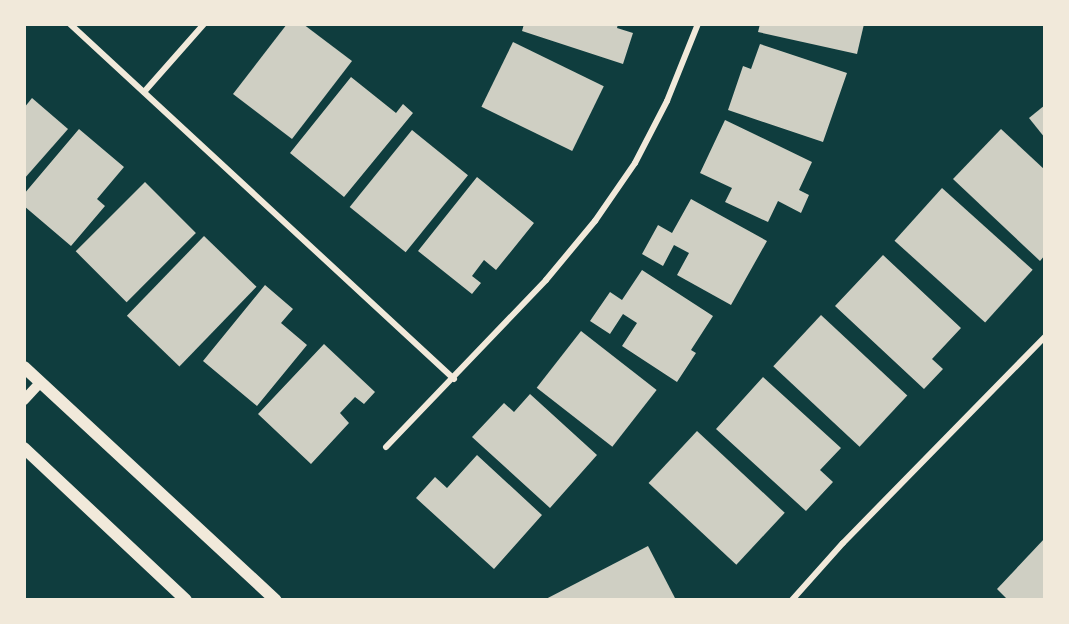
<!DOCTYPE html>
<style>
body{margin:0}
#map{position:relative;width:1069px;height:624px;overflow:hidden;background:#0f3d3e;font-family:Mulish,sans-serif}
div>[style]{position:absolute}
.building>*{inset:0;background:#cfcfc3;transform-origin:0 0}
.minor>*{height:6px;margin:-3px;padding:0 3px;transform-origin:3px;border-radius:3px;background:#f1e9da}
.tertiary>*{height:10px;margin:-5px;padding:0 5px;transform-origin:5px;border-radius:5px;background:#f1e9da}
.secondary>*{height:12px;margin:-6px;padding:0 6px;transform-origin:6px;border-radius:6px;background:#f1e9da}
span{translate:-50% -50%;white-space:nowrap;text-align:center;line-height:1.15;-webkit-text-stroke:6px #f1e9da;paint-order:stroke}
.frame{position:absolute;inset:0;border:26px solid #f1e9da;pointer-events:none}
</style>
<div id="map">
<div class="building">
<i style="clip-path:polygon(287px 24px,303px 24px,352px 61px,292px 139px,233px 94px)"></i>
<i style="clip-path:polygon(524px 24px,618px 24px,617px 28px,633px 33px,623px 64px,522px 31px)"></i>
<i style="clip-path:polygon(760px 24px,864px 24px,857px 54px,758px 32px)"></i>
<i style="left:513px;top:42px;width:101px;height:72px;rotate:26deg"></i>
<i style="clip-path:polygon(760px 44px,847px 73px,823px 142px,728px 110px,743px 66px,751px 69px)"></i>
<i style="clip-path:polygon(351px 77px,396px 113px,403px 104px,413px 113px,344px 197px,290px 153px)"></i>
<i style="clip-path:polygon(32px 98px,68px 129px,24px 179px,24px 108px)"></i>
<i style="clip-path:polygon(1045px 105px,1045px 138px,1029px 118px)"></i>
<i style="clip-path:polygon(725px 120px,812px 162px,799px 190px,809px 195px,801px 213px,778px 201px,768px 222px,725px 202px,732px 188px,700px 173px)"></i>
<i style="clip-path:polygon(79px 129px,124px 167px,97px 199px,105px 206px,71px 246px,24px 206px,24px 194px)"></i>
<i style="clip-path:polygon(1001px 129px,1045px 170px,1045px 255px,1040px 261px,953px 179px)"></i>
<i style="left:412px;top:130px;width:72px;height:99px;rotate:39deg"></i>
<i style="clip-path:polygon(477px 177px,534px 223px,496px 270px,484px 260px,472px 276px,481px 283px,472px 294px,418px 251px)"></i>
<i style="left:145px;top:182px;width:72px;height:98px;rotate:45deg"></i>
<i style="left:942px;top:188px;width:122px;height:71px;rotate:42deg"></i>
<i style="clip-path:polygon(691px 199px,767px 241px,731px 305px,677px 275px,689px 253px,674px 245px,663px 266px,642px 254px,658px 225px,672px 233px)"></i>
<i style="left:204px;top:236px;width:73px;height:111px;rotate:44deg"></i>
<i style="clip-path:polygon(883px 255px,961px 328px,932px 359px,943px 369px,924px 389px,835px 306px)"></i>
<i style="clip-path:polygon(642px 270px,713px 316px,691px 350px,696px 353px,677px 382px,622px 346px,637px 323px,623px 314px,610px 334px,590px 321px,610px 292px,622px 300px)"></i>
<i style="clip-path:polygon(265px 285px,293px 309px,281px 323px,307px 345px,257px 406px,203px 361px)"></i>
<i style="left:821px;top:315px;width:118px;height:70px;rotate:43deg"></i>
<i style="left:581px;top:331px;width:96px;height:72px;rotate:38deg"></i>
<i style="clip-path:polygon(324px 344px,375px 392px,364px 404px,355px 397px,340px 413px,349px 423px,311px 464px,258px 414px)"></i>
<i style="clip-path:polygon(763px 377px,841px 448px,820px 470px,833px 482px,806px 511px,716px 429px)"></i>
<i style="clip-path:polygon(530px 394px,597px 455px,550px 508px,472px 437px,504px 403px,514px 412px)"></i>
<i style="left:697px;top:431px;width:120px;height:71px;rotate:43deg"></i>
<i style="clip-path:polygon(477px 455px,542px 515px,494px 569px,416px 498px,435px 477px,447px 488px)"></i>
<i style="clip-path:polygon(1045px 538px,1045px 600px,1008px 600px,997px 589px)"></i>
<i style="clip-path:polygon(648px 546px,676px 600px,544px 600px)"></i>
</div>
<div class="minor">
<i style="left:70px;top:24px;width:523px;rotate:42.75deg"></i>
<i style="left:144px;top:92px;width:91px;rotate:-48.6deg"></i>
<i style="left:386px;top:447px;width:231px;rotate:-46.2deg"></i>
<i style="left:546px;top:280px;width:77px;rotate:-50.3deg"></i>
<i style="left:595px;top:221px;width:70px;rotate:-55.4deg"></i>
<i style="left:635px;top:163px;width:70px;rotate:-62.7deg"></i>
<i style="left:667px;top:101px;width:83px;rotate:-68.1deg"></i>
<i style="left:792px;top:600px;width:76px;rotate:-48.2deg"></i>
<i style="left:843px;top:543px;width:289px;rotate:-45.6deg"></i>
</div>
<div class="tertiary">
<i style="left:24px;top:400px;width:23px;rotate:-47deg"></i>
</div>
<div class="secondary">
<i style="left:24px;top:367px;width:343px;rotate:42.8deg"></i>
<i style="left:24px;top:448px;width:222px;rotate:43.2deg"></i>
</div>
<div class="frame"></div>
</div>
